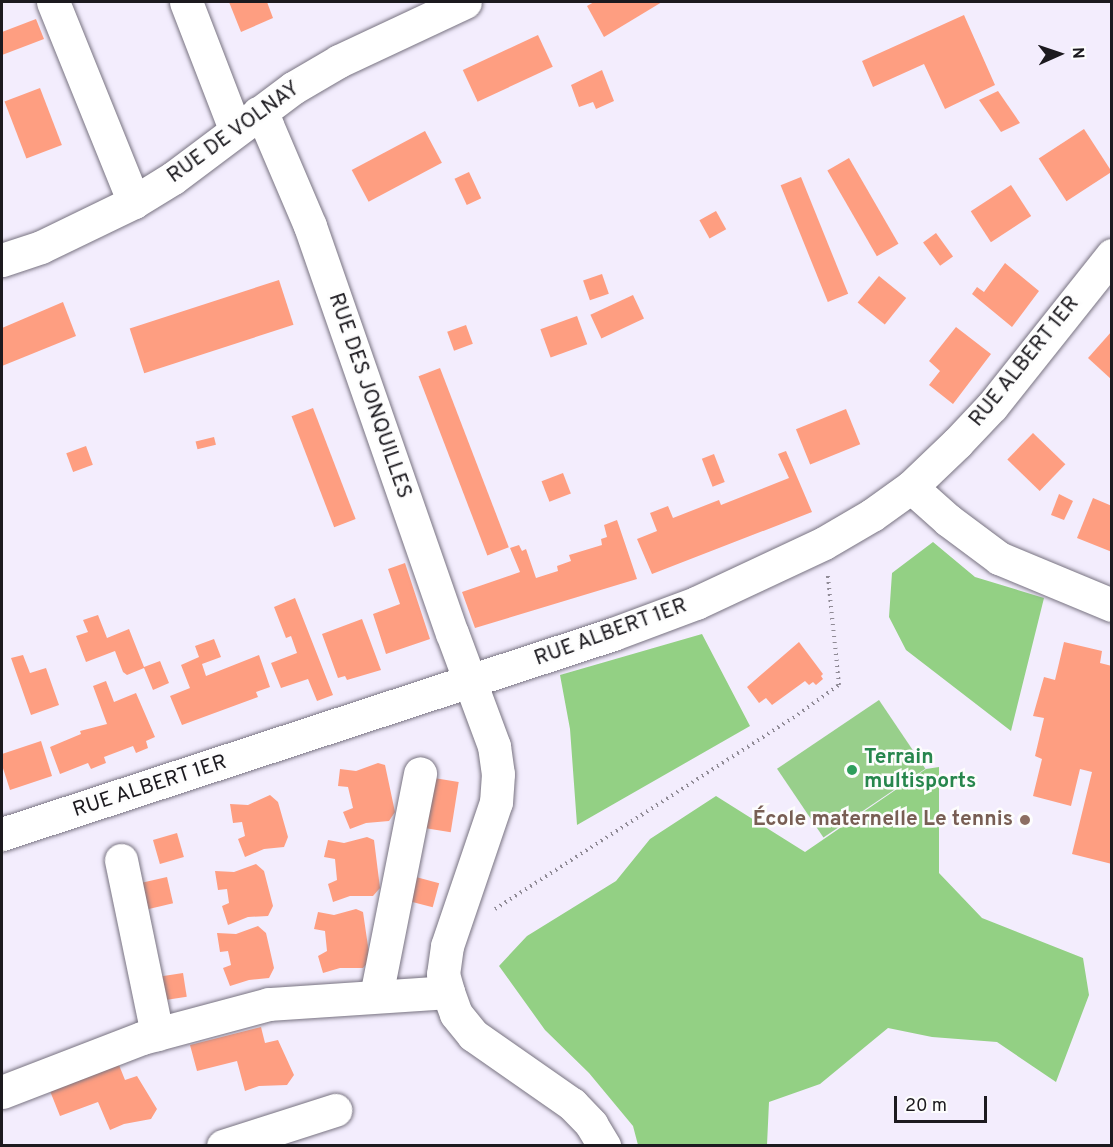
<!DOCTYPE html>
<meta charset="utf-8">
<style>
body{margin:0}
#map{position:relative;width:1113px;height:1147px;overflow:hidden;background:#f3edfd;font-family:Overpass,sans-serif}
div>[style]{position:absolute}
.green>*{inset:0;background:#98cf8b;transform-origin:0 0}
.forest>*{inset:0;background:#93d084}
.building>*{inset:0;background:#fe9e81;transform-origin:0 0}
.path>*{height:4px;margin-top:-2px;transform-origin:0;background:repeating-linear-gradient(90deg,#908b96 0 1.5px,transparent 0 6px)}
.roads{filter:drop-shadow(0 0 2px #787381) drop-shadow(0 0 2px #787381)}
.minor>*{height:33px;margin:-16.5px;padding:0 16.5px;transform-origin:16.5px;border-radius:16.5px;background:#fff}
.secondary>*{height:33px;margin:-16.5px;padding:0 16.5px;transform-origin:16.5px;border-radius:16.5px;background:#fff}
.dots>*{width:16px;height:16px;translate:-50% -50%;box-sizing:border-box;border:3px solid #fdfdfd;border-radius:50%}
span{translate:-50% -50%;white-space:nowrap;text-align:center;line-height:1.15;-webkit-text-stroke:5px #fdfdfd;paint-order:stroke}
.street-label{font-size:21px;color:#1c1a1f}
.leisure-label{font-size:21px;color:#27864d;font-weight:700}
.left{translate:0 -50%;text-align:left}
.education-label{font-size:21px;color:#785e54;font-weight:700}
.right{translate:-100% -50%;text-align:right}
.frame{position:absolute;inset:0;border:3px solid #1c1a1f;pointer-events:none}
.north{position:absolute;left:1029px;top:24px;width:60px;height:60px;-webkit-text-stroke:4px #fdfdfd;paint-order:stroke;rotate:87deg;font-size:16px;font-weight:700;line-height:24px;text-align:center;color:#1c1a1f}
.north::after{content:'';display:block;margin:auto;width:21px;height:27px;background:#1c1a1f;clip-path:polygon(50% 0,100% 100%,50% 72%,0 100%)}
.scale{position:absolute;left:894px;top:1096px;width:93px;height:27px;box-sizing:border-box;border:3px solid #1c1a1f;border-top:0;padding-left:8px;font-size:18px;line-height:21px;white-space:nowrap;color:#1c1a1f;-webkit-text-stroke:4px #fdfdfd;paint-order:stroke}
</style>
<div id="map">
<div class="green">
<i style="left:879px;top:700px;width:83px;height:123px;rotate:56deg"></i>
</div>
<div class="forest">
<i style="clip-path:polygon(933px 542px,975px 577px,1044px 598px,1011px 731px,906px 650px,889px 617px,892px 573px)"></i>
<i style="clip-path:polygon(702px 634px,750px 726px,577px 825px,570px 729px,560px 675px)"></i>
<i style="clip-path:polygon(939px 767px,939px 873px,982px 918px,1083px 958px,1089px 995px,1056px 1082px,997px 1042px,932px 1037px,888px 1028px,820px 1084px,769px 1102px,767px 1145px,638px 1145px,633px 1126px,589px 1073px,545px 1030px,499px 966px,527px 936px,616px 881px,650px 839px,716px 796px,805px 852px,926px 769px)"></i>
</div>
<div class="building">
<i style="clip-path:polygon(229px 2px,267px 2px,273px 18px,241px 32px)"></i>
<i style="clip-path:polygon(594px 2px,662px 2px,604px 37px,587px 6px)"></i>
<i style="clip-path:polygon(964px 15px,995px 85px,945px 109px,924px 64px,873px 87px,862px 61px)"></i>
<i style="clip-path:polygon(36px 19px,44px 39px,2px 55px,2px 32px)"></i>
<i style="left:538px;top:35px;width:35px;height:83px;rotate:65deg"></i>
<i style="clip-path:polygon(602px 70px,614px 101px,596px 109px,593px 102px,579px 107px,571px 85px)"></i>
<i style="left:40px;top:88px;width:61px;height:38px;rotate:69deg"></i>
<i style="clip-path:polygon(998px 91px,1020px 123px,1001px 132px,979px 100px)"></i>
<i style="left:1084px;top:129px;width:51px;height:54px;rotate:57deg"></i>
<i style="left:425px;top:131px;width:36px;height:83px;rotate:62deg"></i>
<i style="left:849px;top:158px;width:99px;height:25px;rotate:60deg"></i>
<i style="left:469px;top:172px;width:29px;height:16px;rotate:65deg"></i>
<i style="left:801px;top:177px;width:126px;height:22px;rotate:68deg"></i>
<i style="left:1011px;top:185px;width:37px;height:48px;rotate:57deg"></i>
<i style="left:716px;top:211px;width:21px;height:19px;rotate:61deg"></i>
<i style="left:936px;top:233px;width:29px;height:16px;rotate:54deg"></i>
<i style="clip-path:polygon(1005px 263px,1039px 291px,1012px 327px,972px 294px,977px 287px,984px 292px)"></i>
<i style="left:602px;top:274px;width:21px;height:20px;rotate:71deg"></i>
<i style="left:879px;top:276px;width:35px;height:34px;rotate:39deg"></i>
<i style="left:279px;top:280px;width:47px;height:157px;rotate:72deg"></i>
<i style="left:633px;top:295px;width:26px;height:47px;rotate:65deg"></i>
<i style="clip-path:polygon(63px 302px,76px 336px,2px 366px,2px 328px)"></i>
<i style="left:577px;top:316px;width:30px;height:39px;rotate:70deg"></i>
<i style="left:466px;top:325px;width:20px;height:20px;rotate:70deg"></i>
<i style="clip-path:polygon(956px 327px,991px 354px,953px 404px,929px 385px,940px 371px,929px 361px)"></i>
<i style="clip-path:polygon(1112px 331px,1112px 380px,1088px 358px)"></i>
<i style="left:440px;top:368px;width:192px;height:23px;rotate:69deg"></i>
<i style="left:313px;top:408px;width:119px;height:23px;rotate:69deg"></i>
<i style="left:846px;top:409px;width:38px;height:54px;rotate:68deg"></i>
<i style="left:1033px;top:433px;width:45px;height:37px;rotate:44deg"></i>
<i style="left:214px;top:437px;width:8px;height:19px;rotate:76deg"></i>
<i style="left:86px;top:446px;width:20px;height:21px;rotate:70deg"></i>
<i style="clip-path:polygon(786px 451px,812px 512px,652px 574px,637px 539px,657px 531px,650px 513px,668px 506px,673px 518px,719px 500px,721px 505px,789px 478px,778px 454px)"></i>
<i style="left:714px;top:454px;width:30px;height:13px;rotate:69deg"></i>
<i style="left:563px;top:473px;width:22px;height:23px;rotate:69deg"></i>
<i style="clip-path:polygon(1059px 494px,1073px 501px,1064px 520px,1051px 515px)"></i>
<i style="clip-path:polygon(1093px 498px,1112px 506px,1112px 552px,1077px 538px)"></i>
<i style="clip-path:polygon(617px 520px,637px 579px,475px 628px,462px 592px,520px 572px,510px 548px,519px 545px,522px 551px,526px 549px,536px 578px,558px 571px,557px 566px,571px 561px,569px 555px,602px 545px,601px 539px,607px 537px,604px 525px)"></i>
<i style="clip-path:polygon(405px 563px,430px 639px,386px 654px,373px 614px,400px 604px,388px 569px)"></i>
<i style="clip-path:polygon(295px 598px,333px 695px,317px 701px,308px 679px,281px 688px,271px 663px,297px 653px,291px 636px,286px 638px,274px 607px)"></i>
<i style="clip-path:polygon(98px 615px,107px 638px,129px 629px,144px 667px,160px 661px,169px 683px,153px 690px,144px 668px,127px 675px,123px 672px,115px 651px,86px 662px,76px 636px,88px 632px,83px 620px)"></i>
<i style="clip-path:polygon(362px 619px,381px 670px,347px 680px,345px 676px,338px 678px,322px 634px)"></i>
<i style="clip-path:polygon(214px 639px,221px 657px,202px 664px,206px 676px,259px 655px,270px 687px,256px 692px,258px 697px,182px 725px,170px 696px,190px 688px,181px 665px,199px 657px,195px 646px)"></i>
<i style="clip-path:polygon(799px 642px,823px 674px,821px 676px,823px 679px,816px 685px,813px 682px,809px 685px,805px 681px,772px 705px,766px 698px,759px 703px,747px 687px)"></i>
<i style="clip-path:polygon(1064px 642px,1102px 651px,1100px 663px,1112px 666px,1112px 864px,1072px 854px,1092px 772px,1080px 769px,1071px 806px,1033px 796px,1042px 759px,1035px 756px,1044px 718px,1033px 716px,1044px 677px,1055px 680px)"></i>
<i style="clip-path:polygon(23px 655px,30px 673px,46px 668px,59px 705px,31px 715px,11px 658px)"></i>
<i style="clip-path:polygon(106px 681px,114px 702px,136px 693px,155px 737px,146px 741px,148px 748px,136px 753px,133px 746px,104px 757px,106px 763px,91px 769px,88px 763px,60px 774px,50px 747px,81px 734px,80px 731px,107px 724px,93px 686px)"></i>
<i style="clip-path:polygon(41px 741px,52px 776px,10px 790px,2px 765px,2px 754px)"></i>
<i style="clip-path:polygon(378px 763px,385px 765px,395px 812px,389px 821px,366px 823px,350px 829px,343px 812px,353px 808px,348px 787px,338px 786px,340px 769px,356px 771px)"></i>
<i style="left:434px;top:778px;width:25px;height:51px;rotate:9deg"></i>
<i style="clip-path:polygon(270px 795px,278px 802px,288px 837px,284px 847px,264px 849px,245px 857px,238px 839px,245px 836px,242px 822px,233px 823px,230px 804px,248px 805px)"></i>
<i style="left:177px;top:833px;width:25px;height:25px;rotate:74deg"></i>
<i style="clip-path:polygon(367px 837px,374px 840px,380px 888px,373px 896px,350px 896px,333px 902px,328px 884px,337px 880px,335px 859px,324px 857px,328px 840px,344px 843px)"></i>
<i style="clip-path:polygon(256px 864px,264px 871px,273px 906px,268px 916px,248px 917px,228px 925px,222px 906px,229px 903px,227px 889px,218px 890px,215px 871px,234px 872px)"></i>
<i style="left:167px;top:877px;width:27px;height:27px;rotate:77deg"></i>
<i style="left:416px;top:877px;width:24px;height:25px;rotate:15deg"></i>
<i style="clip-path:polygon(356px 909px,363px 912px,370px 960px,363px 968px,340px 968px,323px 973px,318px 956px,327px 951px,325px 931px,314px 929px,318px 912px,334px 915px)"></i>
<i style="clip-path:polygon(258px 926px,266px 933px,274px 968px,269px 978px,249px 980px,230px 986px,223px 968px,231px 965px,228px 951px,220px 952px,217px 933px,236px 934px)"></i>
<i style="left:183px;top:973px;width:24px;height:23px;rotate:81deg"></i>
<i style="clip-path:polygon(261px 1027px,265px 1043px,278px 1040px,294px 1075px,287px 1085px,259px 1086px,245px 1091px,237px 1061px,197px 1071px,190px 1045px)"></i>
<i style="clip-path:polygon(119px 1065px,125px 1080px,137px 1076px,157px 1109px,151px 1119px,124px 1124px,110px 1130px,98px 1102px,60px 1116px,50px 1091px)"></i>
</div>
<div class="path">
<i style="left:495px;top:909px;width:354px;rotate:-32.7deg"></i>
<i style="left:793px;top:718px;width:57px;rotate:-35.7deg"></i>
<i style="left:839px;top:685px;width:110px;rotate:-95.8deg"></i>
</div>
<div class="roads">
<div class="minor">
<i style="left:53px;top:2px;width:216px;rotate:68deg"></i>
<i style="left:186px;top:2px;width:136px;rotate:68.9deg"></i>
<i style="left:258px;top:113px;width:15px;rotate:53deg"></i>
<i style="left:267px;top:125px;width:110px;rotate:66.9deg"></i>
<i style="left:310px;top:226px;width:431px;rotate:70.8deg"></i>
<i style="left:452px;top:633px;width:121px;rotate:69.6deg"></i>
<i style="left:494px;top:746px;width:28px;rotate:82deg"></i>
<i style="left:498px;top:774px;width:28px;rotate:94deg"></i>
<i style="left:496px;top:802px;width:152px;rotate:108.8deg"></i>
<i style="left:447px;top:946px;width:28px;rotate:98deg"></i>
<i style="left:443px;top:974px;width:19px;rotate:74deg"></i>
<i style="left:448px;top:992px;width:23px;rotate:70deg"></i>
<i style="left:456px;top:1014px;width:27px;rotate:51deg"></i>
<i style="left:473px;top:1035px;width:121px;rotate:34.9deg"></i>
<i style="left:572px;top:1104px;width:28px;rotate:46deg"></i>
<i style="left:591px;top:1124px;width:26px;rotate:59deg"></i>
<i style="left:2px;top:260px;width:41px;rotate:-18.4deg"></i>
<i style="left:41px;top:247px;width:103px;rotate:-25.8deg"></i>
<i style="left:134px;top:202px;width:46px;rotate:-31.6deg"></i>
<i style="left:173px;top:178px;width:150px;rotate:-36.9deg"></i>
<i style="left:293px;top:88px;width:53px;rotate:-30.4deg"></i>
<i style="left:339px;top:61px;width:139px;rotate:-25.1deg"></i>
<i style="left:911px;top:487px;width:50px;rotate:41.7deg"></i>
<i style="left:948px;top:520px;width:64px;rotate:36.7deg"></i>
<i style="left:999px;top:558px;width:122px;rotate:22.6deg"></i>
<i style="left:121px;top:860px;width:178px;rotate:78.3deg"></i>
<i style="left:376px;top:996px;width:227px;rotate:-78.8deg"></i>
<i style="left:2px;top:1092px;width:150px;rotate:-21.1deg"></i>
<i style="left:142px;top:1038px;width:131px;rotate:-15deg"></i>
<i style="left:269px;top:1004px;width:179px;rotate:-3.8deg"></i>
<i style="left:223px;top:1146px;width:118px;rotate:-17.8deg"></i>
</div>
<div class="secondary">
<i style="left:2px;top:834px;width:643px;rotate:-18.12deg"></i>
<i style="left:613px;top:634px;width:89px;rotate:-20.5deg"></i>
<i style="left:696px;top:603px;width:141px;rotate:-25.1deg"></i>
<i style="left:824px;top:543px;width:56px;rotate:-30.3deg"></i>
<i style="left:872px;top:515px;width:48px;rotate:-35.7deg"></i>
<i style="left:911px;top:487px;width:64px;rotate:-43.7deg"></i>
<i style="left:957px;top:443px;width:51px;rotate:-46.6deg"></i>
<i style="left:992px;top:406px;width:193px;rotate:-51.5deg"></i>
</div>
</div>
<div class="dots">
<i style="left:852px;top:770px;background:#2e9e5b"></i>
<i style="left:1025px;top:820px;background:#8d6e63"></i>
</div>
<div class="street-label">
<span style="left:234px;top:133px;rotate:-36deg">RUE DE VOLNAY</span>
<span style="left:1025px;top:362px;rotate:-51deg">RUE ALBERT 1ER</span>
<span style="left:369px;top:396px;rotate:71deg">RUE DES JONQUILLES</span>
<span style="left:611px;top:633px;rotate:-20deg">RUE ALBERT 1ER</span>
<span style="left:150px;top:787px;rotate:-18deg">RUE ALBERT 1ER</span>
</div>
<div class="leisure-label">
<span class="left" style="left:864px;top:770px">Terrain<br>multisports</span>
</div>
<div class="education-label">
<span class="right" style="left:1013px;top:820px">École maternelle Le tennis</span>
</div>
<div class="frame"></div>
<div class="north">N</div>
<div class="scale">20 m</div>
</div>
